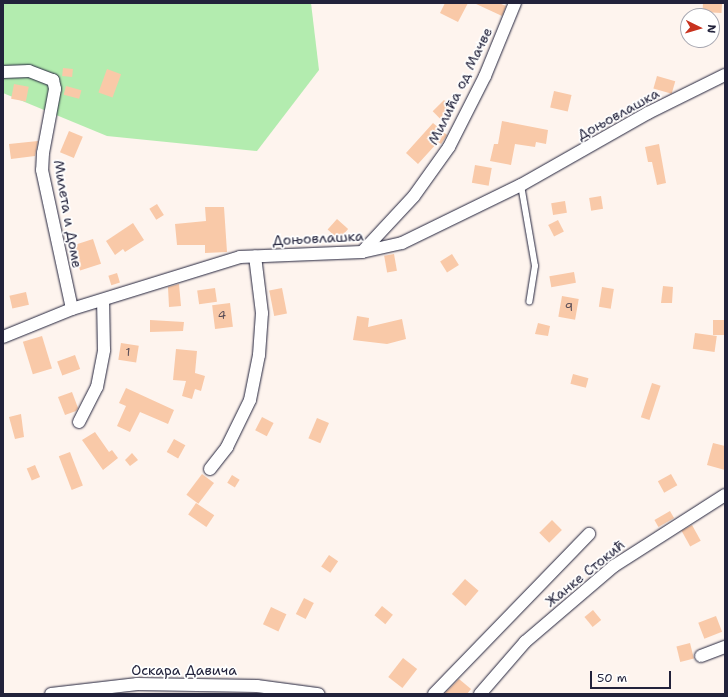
<!DOCTYPE html>
<meta charset="utf-8">
<style>
body{margin:0}
#map{position:relative;width:728px;height:697px;overflow:hidden;background:#fef4ee;font-family:"Shantell Sans",sans-serif}
div>[style]{position:absolute}
.green>*{inset:0;background:#b3ecaf}
.building>*{inset:0;background:#f9c9a8;transform-origin:0 0}
.roads{filter:drop-shadow(0 0 1px #22223b) drop-shadow(0 0 1px #22223b)}
.service>*{height:6px;margin:-3px;padding:0 3px;transform-origin:3px;border-radius:3px;background:#fff}
.minor>*{height:12px;margin:-6px;padding:0 6px;transform-origin:6px;border-radius:6px;background:#fff}
span{translate:-50% -50%;white-space:nowrap;text-align:center;line-height:1.15;-webkit-text-stroke:3.5px #fff;paint-order:stroke}
.number-label{font-size:12px;color:#584c56}
.number-label span{-webkit-text-stroke-width:0}
.street-label{font-size:14px;color:#22223b}
.frame{position:absolute;inset:0;border:4px solid #22223b;pointer-events:none}
.north{position:absolute;left:680px;top:8px;width:40px;height:40px;box-sizing:border-box;background:#fff;border:1px solid #a7a7b1;border-radius:50%;rotate:95deg;font-size:11px;font-weight:700;line-height:16px;text-align:center;color:#22223b}
.north::after{content:'';display:block;margin:auto;width:14px;height:18px;background:#c8321e;clip-path:polygon(50% 0,100% 100%,50% 72%,0 100%)}
.scale{position:absolute;left:590px;top:671px;width:81px;height:18px;box-sizing:border-box;border:2px solid #22223b;border-top:0;padding-left:5px;font-size:12px;line-height:14px;white-space:nowrap;color:#22223b;-webkit-text-stroke:3px #fff;paint-order:stroke}
</style>
<div id="map">
<div class="green">
<i style="clip-path:polygon(3px 3px,311px 3px,319px 70px,257px 151px,107px 136px,3px 93px)"></i>
</div>
<div class="building">
<i style="clip-path:polygon(445px 3px,468px 3px,458px 22px,440px 13px)"></i>
<i style="clip-path:polygon(474px 3px,499px 3px,506px 6px,502px 16px)"></i>
<i style="left:703px;top:3px;width:19px;height:9px;rotate:3deg"></i>
<i style="left:63px;top:68px;width:10px;height:8px;rotate:6deg"></i>
<i style="left:107px;top:69px;width:15px;height:25px;rotate:20deg"></i>
<i style="left:657px;top:76px;width:19px;height:13px;rotate:16deg"></i>
<i style="left:14px;top:84px;width:15px;height:15px;rotate:11deg"></i>
<i style="left:66px;top:86px;width:16px;height:9px;rotate:15deg"></i>
<i style="left:554px;top:91px;width:18px;height:17px;rotate:13deg"></i>
<i style="left:444px;top:100px;width:13px;height:16px;rotate:45deg"></i>
<i style="clip-path:polygon(502px 121px,548px 130px,546px 144px,536px 142px,535px 147px,515px 144px,511px 165px,490px 161px,494px 144px,498px 144px)"></i>
<i style="clip-path:polygon(433px 123px,447px 135px,441px 144px,438px 142px,418px 164px,406px 153px)"></i>
<i style="left:69px;top:131px;width:15px;height:23px;rotate:23deg"></i>
<i style="clip-path:polygon(38px 141px,35px 156px,11px 159px,9px 144px)"></i>
<i style="clip-path:polygon(659px 144px,666px 183px,657px 185px,652px 162px,648px 162px,645px 147px)"></i>
<i style="left:475px;top:165px;width:17px;height:18px;rotate:10deg"></i>
<i style="left:601px;top:196px;width:13px;height:12px;rotate:81deg"></i>
<i style="left:565px;top:201px;width:12px;height:14px;rotate:81deg"></i>
<i style="left:157px;top:204px;width:13px;height:9px;rotate:58deg"></i>
<i style="clip-path:polygon(205px 207px,224px 207px,227px 252px,205px 253px,205px 245px,177px 245px,175px 224px,206px 221px)"></i>
<i style="left:337px;top:219px;width:15px;height:14px;rotate:42deg"></i>
<i style="left:558px;top:220px;width:13px;height:11px;rotate:63deg"></i>
<i style="clip-path:polygon(133px 223px,144px 240px,125px 252px,123px 249px,115px 255px,106px 241px)"></i>
<i style="left:93px;top:239px;width:26px;height:22px;rotate:72deg"></i>
<i style="left:394px;top:254px;width:17px;height:10px;rotate:80deg"></i>
<i style="left:452px;top:254px;width:13px;height:14px;rotate:58deg"></i>
<i style="left:574px;top:272px;width:11px;height:25px;rotate:80deg"></i>
<i style="left:117px;top:273px;width:10px;height:9px;rotate:73deg"></i>
<i style="clip-path:polygon(179px 284px,181px 306px,169px 307px,168px 287px)"></i>
<i style="clip-path:polygon(663px 286px,673px 287px,672px 303px,661px 303px)"></i>
<i style="left:602px;top:287px;width:12px;height:20px;rotate:9deg"></i>
<i style="left:215px;top:288px;width:14px;height:18px;rotate:82deg"></i>
<i style="left:282px;top:288px;width:26px;height:13px;rotate:79deg"></i>
<i style="left:26px;top:292px;width:13px;height:17px;rotate:77deg"></i>
<i style="left:562px;top:296px;width:17px;height:21px;rotate:10deg"></i>
<i style="left:230px;top:303px;width:24px;height:18px;rotate:83deg"></i>
<i style="clip-path:polygon(357px 316px,369px 318px,368px 327px,402px 319px,406px 339px,387px 344px,353px 340px)"></i>
<i style="clip-path:polygon(150px 320px,184px 322px,183px 331px,150px 332px)"></i>
<i style="left:713px;top:320px;width:12px;height:15px"></i>
<i style="clip-path:polygon(538px 323px,550px 326px,548px 336px,535px 334px)"></i>
<i style="left:695px;top:333px;width:22px;height:16px;rotate:8deg"></i>
<i style="left:42px;top:336px;width:34px;height:20px;rotate:73deg"></i>
<i style="left:121px;top:343px;width:18px;height:17px;rotate:9deg"></i>
<i style="clip-path:polygon(176px 349px,197px 351px,195px 373px,205px 376px,201px 391px,195px 389px,192px 399px,182px 396px,186px 381px,173px 380px)"></i>
<i style="left:75px;top:355px;width:15px;height:19px;rotate:70deg"></i>
<i style="left:573px;top:374px;width:16px;height:10px;rotate:15deg"></i>
<i style="left:652px;top:383px;width:9px;height:36px;rotate:18deg"></i>
<i style="clip-path:polygon(126px 388px,174px 410px,168px 424px,140px 412px,130px 432px,117px 426px,126px 406px,119px 403px)"></i>
<i style="clip-path:polygon(72px 392px,78px 408px,76px 411px,65px 415px,58px 397px)"></i>
<i style="clip-path:polygon(21px 414px,24px 437px,15px 439px,9px 417px)"></i>
<i style="left:262px;top:417px;width:13px;height:15px;rotate:27deg"></i>
<i style="left:317px;top:418px;width:13px;height:22px;rotate:23deg"></i>
<i style="clip-path:polygon(95px 432px,109px 452px,112px 450px,118px 458px,103px 470px,82px 440px)"></i>
<i style="left:174px;top:439px;width:13px;height:15px;rotate:29deg"></i>
<i style="clip-path:polygon(713px 443px,725px 446px,725px 470px,707px 465px)"></i>
<i style="left:70px;top:452px;width:36px;height:12px;rotate:69deg"></i>
<i style="clip-path:polygon(132px 453px,138px 460px,130px 466px,125px 460px)"></i>
<i style="left:35px;top:465px;width:13px;height:9px;rotate:67deg"></i>
<i style="left:202px;top:474px;width:15px;height:26px;rotate:37deg"></i>
<i style="left:671px;top:474px;width:13px;height:15px;rotate:61deg"></i>
<i style="left:232px;top:475px;width:9px;height:9px;rotate:32deg"></i>
<i style="left:196px;top:503px;width:22px;height:14px;rotate:34deg"></i>
<i style="left:670px;top:511px;width:8px;height:18px;rotate:60deg"></i>
<i style="left:552px;top:520px;width:14px;height:18px;rotate:45deg"></i>
<i style="left:692px;top:525px;width:18px;height:12px;rotate:61deg"></i>
<i style="left:329px;top:555px;width:11px;height:14px;rotate:34deg"></i>
<i style="left:465px;top:579px;width:18px;height:20px;rotate:41deg"></i>
<i style="left:304px;top:598px;width:11px;height:18px;rotate:27deg"></i>
<i style="left:382px;top:606px;width:14px;height:12px;rotate:39deg"></i>
<i style="left:271px;top:607px;width:17px;height:19px;rotate:25deg"></i>
<i style="left:593px;top:610px;width:13px;height:11px;rotate:51deg"></i>
<i style="left:716px;top:616px;width:17px;height:19px;rotate:69deg"></i>
<i style="left:690px;top:643px;width:16px;height:14px;rotate:76deg"></i>
<i style="left:403px;top:658px;width:18px;height:24px;rotate:38deg"></i>
<i style="clip-path:polygon(459px 679px,471px 689px,467px 694px,444px 694px)"></i>
</div>
<div class="roads">
<div class="service">
<i style="left:521px;top:185px;width:82px;rotate:80.2deg"></i>
<i style="left:535px;top:266px;width:36px;rotate:99deg"></i>
</div>
<div class="minor">
<i style="left:3px;top:72px;width:26px;rotate:-2deg"></i>
<i style="left:29px;top:71px;width:26px;rotate:21deg"></i>
<i style="left:53px;top:80px;width:9px;rotate:77deg"></i>
<i style="left:55px;top:89px;width:65px;rotate:100.6deg"></i>
<i style="left:43px;top:153px;width:17px;rotate:93deg"></i>
<i style="left:42px;top:170px;width:142px;rotate:77.8deg"></i>
<i style="left:362px;top:252px;width:76px;rotate:-47.1deg"></i>
<i style="left:414px;top:196px;width:60px;rotate:-54.5deg"></i>
<i style="left:449px;top:147px;width:80px;rotate:-63.1deg"></i>
<i style="left:485px;top:76px;width:79px;rotate:-67.7deg"></i>
<i style="left:3px;top:337px;width:74px;rotate:-22.1deg"></i>
<i style="left:72px;top:309px;width:176px;rotate:-17.2deg"></i>
<i style="left:240px;top:257px;width:122px;rotate:-2.3deg"></i>
<i style="left:362px;top:252px;width:41px;rotate:-12.7deg"></i>
<i style="left:402px;top:243px;width:132px;rotate:-26deg"></i>
<i style="left:521px;top:185px;width:146px;rotate:-29.6deg"></i>
<i style="left:648px;top:113px;width:86px;rotate:-26.3deg"></i>
<i style="left:79px;top:422px;width:39px;rotate:-63deg"></i>
<i style="left:97px;top:387px;width:38px;rotate:-79deg"></i>
<i style="left:104px;top:350px;width:50px;rotate:-91.1deg"></i>
<i style="left:210px;top:469px;width:28px;rotate:-52deg"></i>
<i style="left:227px;top:447px;width:52px;rotate:-63.9deg"></i>
<i style="left:250px;top:400px;width:46px;rotate:-78.7deg"></i>
<i style="left:259px;top:355px;width:42px;rotate:-85.9deg"></i>
<i style="left:262px;top:313px;width:57px;rotate:-97deg"></i>
<i style="left:701px;top:656px;width:26px;rotate:-21deg"></i>
<i style="left:51px;top:694px;width:87px;rotate:-6.6deg"></i>
<i style="left:137px;top:684px;width:120px;rotate:1deg"></i>
<i style="left:257px;top:686px;width:62px;rotate:7.5deg"></i>
<i style="left:434px;top:694px;width:223px;rotate:-45.9deg"></i>
<i style="left:480px;top:694px;width:69px;rotate:-49.1deg"></i>
<i style="left:525px;top:642px;width:117px;rotate:-40.5deg"></i>
<i style="left:614px;top:566px;width:132px;rotate:-32.6deg"></i>
</div>
</div>
<div class="number-label">
<span style="left:569px;top:308px">9</span>
<span style="left:222px;top:316px">4</span>
<span style="left:128px;top:353px">1</span>
</div>
<div class="street-label">
<span style="left:460px;top:86px;rotate:-64deg">Милића од Мачве</span>
<span style="left:618px;top:114px;rotate:-29deg">Доњовлашка</span>
<span style="left:68px;top:214px;rotate:80deg">Милета и Доме</span>
<span style="left:318px;top:238px;rotate:-3deg">Доњовлашка</span>
<span style="left:585px;top:573px;rotate:-39deg">Жанке Стокић</span>
<span style="left:184px;top:670px">Оскара Давича</span>
</div>
<div class="frame"></div>
<div class="north">N</div>
<div class="scale">50 m</div>
</div>
